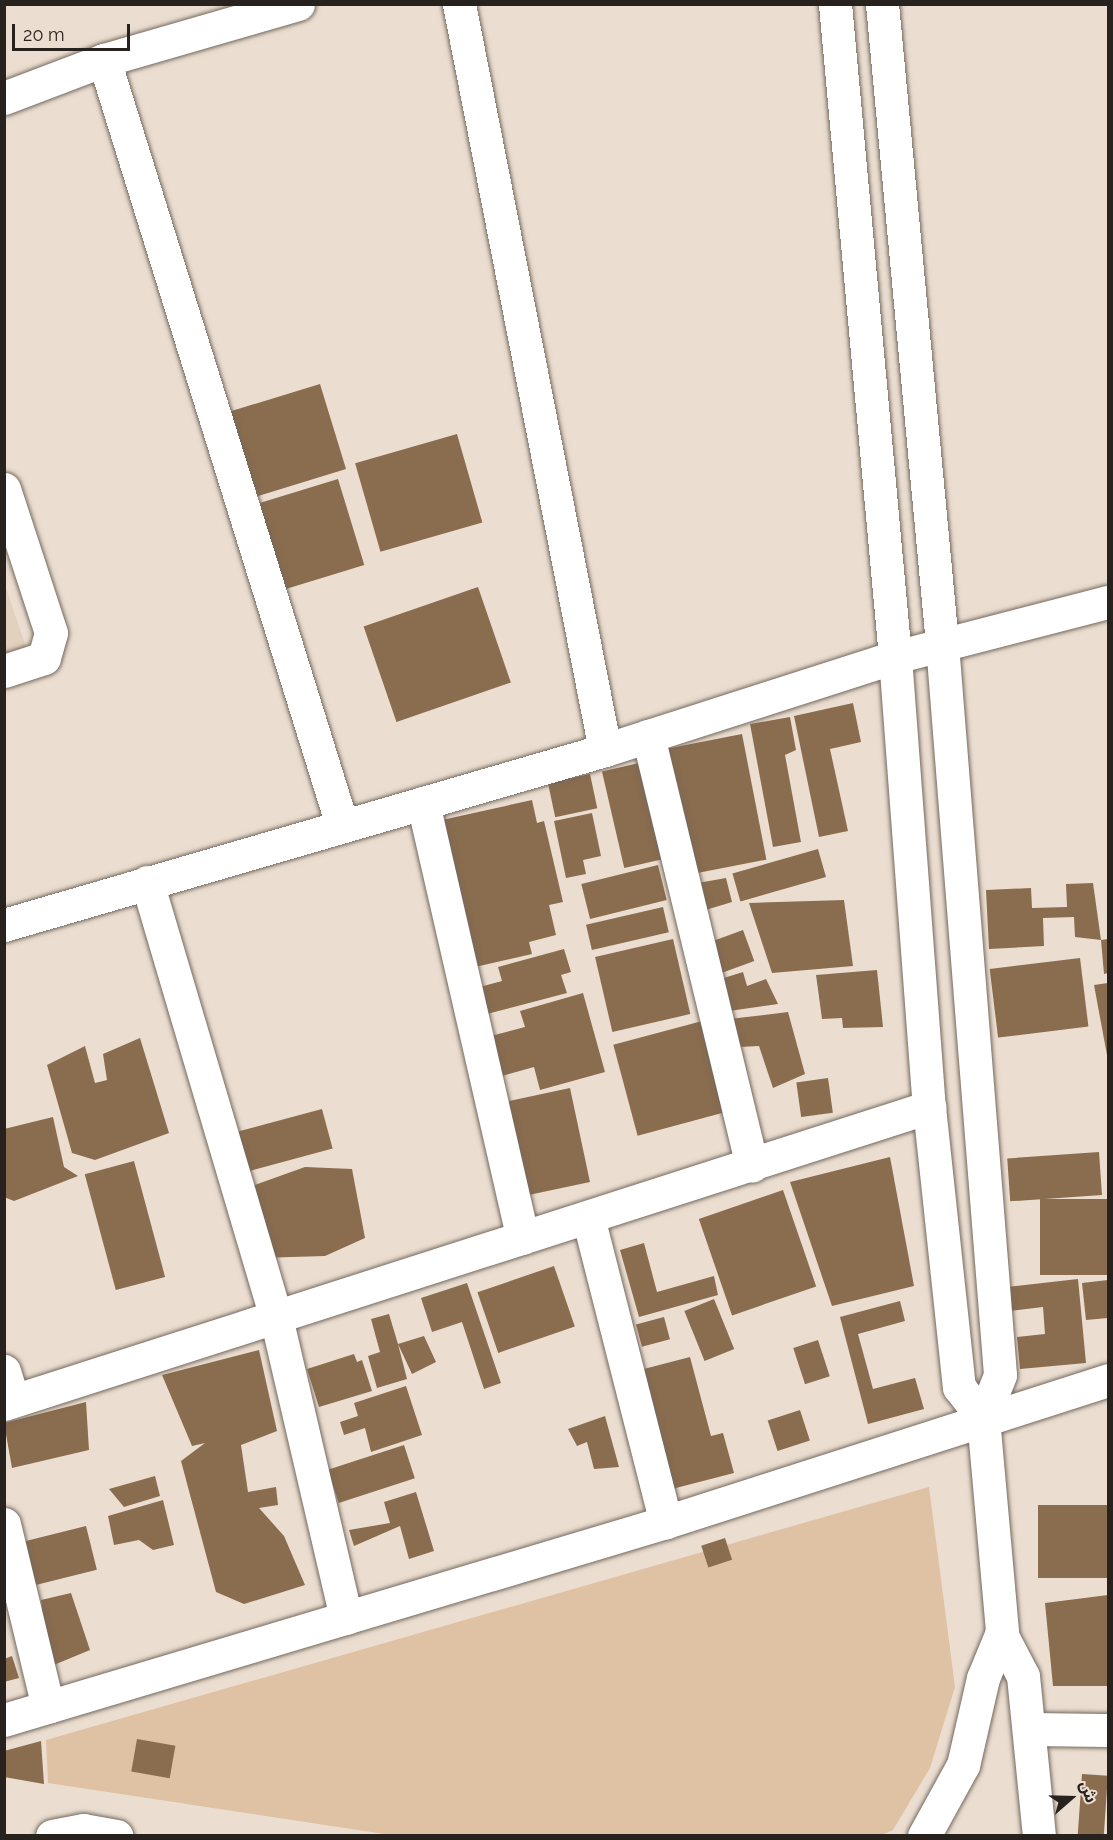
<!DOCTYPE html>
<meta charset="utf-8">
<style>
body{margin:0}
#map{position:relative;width:1113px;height:1840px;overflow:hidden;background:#ebded1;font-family:Raleway,"Noto Sans Arabic",sans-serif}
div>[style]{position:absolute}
.built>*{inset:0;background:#e3d0bd}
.green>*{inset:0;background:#dfc1a3}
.building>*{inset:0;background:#8a6c4e;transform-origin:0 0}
.roads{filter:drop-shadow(0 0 2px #74685d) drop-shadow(0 0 2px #74685d)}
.minor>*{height:33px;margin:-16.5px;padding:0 16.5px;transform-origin:16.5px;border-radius:16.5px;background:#fff}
.secondary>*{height:33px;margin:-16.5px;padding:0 16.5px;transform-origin:16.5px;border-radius:16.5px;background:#fff}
span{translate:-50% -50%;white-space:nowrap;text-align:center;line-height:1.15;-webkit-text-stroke:4.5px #ebded1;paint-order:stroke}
.frame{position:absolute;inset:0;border:6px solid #27221d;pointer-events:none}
.north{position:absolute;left:1041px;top:1768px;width:60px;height:60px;-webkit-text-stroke:4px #ebded1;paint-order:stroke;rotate:70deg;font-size:16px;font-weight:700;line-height:24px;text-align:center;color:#27221d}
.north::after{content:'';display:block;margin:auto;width:21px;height:27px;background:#27221d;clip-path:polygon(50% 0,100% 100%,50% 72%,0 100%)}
.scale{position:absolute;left:12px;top:24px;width:118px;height:27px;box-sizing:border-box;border:3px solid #27221d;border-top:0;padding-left:8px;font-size:18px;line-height:21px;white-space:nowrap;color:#27221d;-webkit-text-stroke:4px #ebded1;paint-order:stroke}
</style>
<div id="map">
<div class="built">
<i style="clip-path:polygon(4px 582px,27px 650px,4px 656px)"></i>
</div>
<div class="green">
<i style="clip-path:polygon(929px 1487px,955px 1687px,930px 1768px,893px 1830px,882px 1835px,391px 1835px,48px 1783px,46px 1740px)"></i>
</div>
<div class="building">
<i style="left:320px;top:384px;width:89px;height:96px;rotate:73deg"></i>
<i style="left:457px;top:434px;width:92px;height:106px;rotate:74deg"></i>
<i style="left:338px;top:479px;width:90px;height:88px;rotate:73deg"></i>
<i style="left:478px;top:587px;width:101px;height:121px;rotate:71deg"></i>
<i style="clip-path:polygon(853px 703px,861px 742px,830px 749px,848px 831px,819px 837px,794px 716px)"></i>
<i style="clip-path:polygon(790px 717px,796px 750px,785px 755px,801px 842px,773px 847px,750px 724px)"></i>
<i style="left:742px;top:734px;width:128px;height:86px;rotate:79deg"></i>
<i style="left:639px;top:763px;width:99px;height:38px;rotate:77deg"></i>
<i style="left:590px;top:774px;width:35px;height:43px;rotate:78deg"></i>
<i style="clip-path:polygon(532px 800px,537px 823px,544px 821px,563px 902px,549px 905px,556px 935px,529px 942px,532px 954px,475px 967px,442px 820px)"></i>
<i style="clip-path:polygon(592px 813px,601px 856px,583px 860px,586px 874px,566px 878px,554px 821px)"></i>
<i style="left:818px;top:849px;width:29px;height:89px;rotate:74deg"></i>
<i style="left:658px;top:865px;width:36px;height:79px;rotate:76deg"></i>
<i style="clip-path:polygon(726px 878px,732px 902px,699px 912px,692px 884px)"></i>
<i style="clip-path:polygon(1093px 883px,1101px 940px,1075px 937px,1074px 917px,1043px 918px,1044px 946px,989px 949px,986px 890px,1031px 888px,1032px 908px,1067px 907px,1066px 884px)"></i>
<i style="clip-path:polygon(844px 900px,853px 966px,772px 973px,749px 903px)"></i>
<i style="left:663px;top:907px;width:26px;height:79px;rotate:77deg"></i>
<i style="left:743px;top:930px;width:33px;height:45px;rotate:70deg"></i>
<i style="left:673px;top:939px;width:77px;height:80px;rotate:77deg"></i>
<i style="clip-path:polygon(1108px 939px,1108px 973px,1104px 974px,1101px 940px)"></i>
<i style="clip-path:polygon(564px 949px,571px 972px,561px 975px,567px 993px,483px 1015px,476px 988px,502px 981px,498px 967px)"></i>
<i style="left:1080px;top:958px;width:69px;height:91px;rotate:83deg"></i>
<i style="clip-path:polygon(877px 970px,883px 1027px,843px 1028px,842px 1018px,822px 1019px,816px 975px)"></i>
<i style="clip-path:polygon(743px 972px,747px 986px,766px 979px,778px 1004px,722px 1012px,711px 982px)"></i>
<i style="clip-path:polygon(1108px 983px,1108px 1055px,1107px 1055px,1094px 985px)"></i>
<i style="clip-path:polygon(583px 993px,605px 1072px,540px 1090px,534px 1067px,498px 1077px,487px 1037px,525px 1027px,520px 1011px)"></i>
<i style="clip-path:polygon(788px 1012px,805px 1074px,773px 1088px,759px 1046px,739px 1047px,730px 1019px)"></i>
<i style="left:706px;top:1020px;width:94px;height:96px;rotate:75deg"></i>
<i style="clip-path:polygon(140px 1038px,169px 1133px,95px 1160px,72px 1153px,47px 1065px,85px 1046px,95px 1083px,107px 1080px,103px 1054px)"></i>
<i style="left:828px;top:1078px;width:35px;height:32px;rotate:82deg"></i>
<i style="left:570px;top:1088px;width:96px;height:65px;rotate:78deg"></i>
<i style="left:322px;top:1109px;width:41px;height:89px;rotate:75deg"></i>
<i style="clip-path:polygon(53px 1117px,64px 1167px,78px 1176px,14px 1201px,4px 1197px,4px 1129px)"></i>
<i style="left:1099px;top:1152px;width:43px;height:92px;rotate:86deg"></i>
<i style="clip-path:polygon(890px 1157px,914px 1286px,832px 1306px,790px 1182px)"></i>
<i style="left:134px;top:1161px;width:120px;height:51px;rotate:75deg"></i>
<i style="clip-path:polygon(305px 1167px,352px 1169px,365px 1238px,325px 1256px,259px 1258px,238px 1191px)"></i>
<i style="left:783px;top:1190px;width:102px;height:89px;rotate:71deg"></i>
<i style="left:1108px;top:1199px;width:76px;height:68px;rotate:90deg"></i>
<i style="clip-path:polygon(644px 1243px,657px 1292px,714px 1276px,718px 1295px,639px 1317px,620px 1250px)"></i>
<i style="left:554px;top:1266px;width:64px;height:81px;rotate:71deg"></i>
<i style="clip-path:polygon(1078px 1279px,1086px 1363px,1020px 1369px,1017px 1337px,1045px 1334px,1043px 1307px,1010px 1311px,1007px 1287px)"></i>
<i style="clip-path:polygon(1108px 1280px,1108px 1318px,1086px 1320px,1082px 1283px)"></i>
<i style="clip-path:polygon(467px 1283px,501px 1383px,484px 1389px,462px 1322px,432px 1332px,421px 1298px)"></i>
<i style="left:714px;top:1299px;width:54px;height:32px;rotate:68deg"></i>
<i style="clip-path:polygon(900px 1301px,905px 1321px,858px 1334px,873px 1389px,915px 1378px,924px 1409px,868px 1424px,840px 1317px)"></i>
<i style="clip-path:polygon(389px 1314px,398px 1344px,424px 1336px,436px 1362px,412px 1374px,398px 1344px,407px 1379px,377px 1388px,368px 1356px,380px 1352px,371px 1319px)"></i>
<i style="left:664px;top:1317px;width:23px;height:29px;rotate:75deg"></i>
<i style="left:818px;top:1340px;width:38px;height:26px;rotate:72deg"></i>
<i style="clip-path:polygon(259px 1350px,277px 1431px,241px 1445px,248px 1492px,276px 1487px,278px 1505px,259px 1508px,284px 1536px,305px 1585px,244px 1604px,216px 1592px,181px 1461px,205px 1443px,192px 1446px,162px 1375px)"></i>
<i style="clip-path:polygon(354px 1354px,357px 1362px,362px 1360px,372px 1391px,319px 1407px,307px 1369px)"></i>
<i style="clip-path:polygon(690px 1357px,711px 1436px,723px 1433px,734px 1473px,672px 1489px,640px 1370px)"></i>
<i style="clip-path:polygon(406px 1386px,422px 1435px,371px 1452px,365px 1428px,344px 1435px,340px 1422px,358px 1416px,354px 1403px)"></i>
<i style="clip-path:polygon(86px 1402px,89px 1450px,12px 1468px,4px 1423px)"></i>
<i style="left:800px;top:1410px;width:32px;height:34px;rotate:72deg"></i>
<i style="clip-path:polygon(605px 1416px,619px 1467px,594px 1469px,587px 1442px,577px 1446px,568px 1429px)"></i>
<i style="left:404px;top:1445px;width:35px;height:80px;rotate:72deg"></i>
<i style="clip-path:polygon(155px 1476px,160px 1496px,124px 1507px,109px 1489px)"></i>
<i style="clip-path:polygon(416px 1492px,434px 1551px,409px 1559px,400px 1526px,354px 1546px,349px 1530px,390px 1523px,384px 1502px)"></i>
<i style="clip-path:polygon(163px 1500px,174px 1545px,153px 1550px,139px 1540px,114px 1545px,108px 1516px)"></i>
<i style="left:1108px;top:1505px;width:73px;height:70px;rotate:90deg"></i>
<i style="left:86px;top:1526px;width:45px;height:63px;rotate:76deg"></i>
<i style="left:725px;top:1538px;width:23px;height:25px;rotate:72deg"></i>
<i style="clip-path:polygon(71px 1593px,90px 1650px,49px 1667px,41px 1600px)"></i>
<i style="clip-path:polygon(1108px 1595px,1108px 1686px,1053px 1686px,1045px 1603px)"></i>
<i style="clip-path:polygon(12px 1656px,19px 1678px,4px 1682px,4px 1659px)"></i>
<i style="left:137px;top:1739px;width:39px;height:33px;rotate:10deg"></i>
<i style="clip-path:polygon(41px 1741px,44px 1784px,4px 1777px,4px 1751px)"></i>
<i style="left:1082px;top:1774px;width:26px;height:62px;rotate:4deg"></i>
</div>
<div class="roads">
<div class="minor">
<i style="left:459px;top:4px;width:760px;rotate:78.93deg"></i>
<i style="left:835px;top:4px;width:656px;rotate:84.75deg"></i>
<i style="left:895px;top:657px;width:451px;rotate:85.7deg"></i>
<i style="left:929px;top:1107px;width:282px;rotate:83.9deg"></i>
<i style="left:959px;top:1387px;width:39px;rotate:52deg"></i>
<i style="left:882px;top:4px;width:643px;rotate:84.64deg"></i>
<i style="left:942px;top:644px;width:733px;rotate:85.46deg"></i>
<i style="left:1000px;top:1375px;width:46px;rotate:111.6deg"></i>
<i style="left:983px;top:1418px;width:215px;rotate:84.9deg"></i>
<i style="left:1002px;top:1632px;width:50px;rotate:112.4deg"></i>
<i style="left:983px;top:1678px;width:89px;rotate:102.9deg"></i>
<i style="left:963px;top:1765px;width:81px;rotate:118.8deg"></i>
<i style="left:104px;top:60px;width:801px;rotate:72.72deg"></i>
<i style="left:4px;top:98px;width:107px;rotate:-20.8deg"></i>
<i style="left:104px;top:60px;width:202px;rotate:-16.1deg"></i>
<i style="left:4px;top:489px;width:151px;rotate:71.9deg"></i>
<i style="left:51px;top:633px;width:26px;rotate:106deg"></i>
<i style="left:44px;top:658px;width:42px;rotate:162deg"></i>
<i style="left:648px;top:736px;width:442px;rotate:76.4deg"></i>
<i style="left:423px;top:803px;width:446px;rotate:77.1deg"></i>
<i style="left:147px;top:882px;width:454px;rotate:73.5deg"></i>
<i style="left:276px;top:1317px;width:309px;rotate:76.9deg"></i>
<i style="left:4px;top:925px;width:626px;rotate:-16.23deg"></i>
<i style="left:605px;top:750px;width:305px;rotate:-17.8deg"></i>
<i style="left:895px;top:657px;width:220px;rotate:-14.5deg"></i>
<i style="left:589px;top:1221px;width:311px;rotate:75.7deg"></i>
<i style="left:4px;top:1371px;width:31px;rotate:73deg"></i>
<i style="left:4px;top:1404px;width:972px;rotate:-17.8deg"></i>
<i style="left:4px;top:1524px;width:188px;rotate:76.5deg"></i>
<i style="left:1001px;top:1634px;width:47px;rotate:62.4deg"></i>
<i style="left:1023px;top:1676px;width:161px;rotate:84.3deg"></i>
<i style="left:4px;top:1720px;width:691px;rotate:-16.65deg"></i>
<i style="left:666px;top:1522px;width:464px;rotate:-17.8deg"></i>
<i style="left:1029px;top:1729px;width:79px;rotate:0.7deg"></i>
</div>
<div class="secondary">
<i style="left:52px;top:1836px;width:32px;rotate:-11deg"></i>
<i style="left:83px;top:1830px;width:34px;rotate:10deg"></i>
</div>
</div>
<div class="frame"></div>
<div class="north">ش</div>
<div class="scale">20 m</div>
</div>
